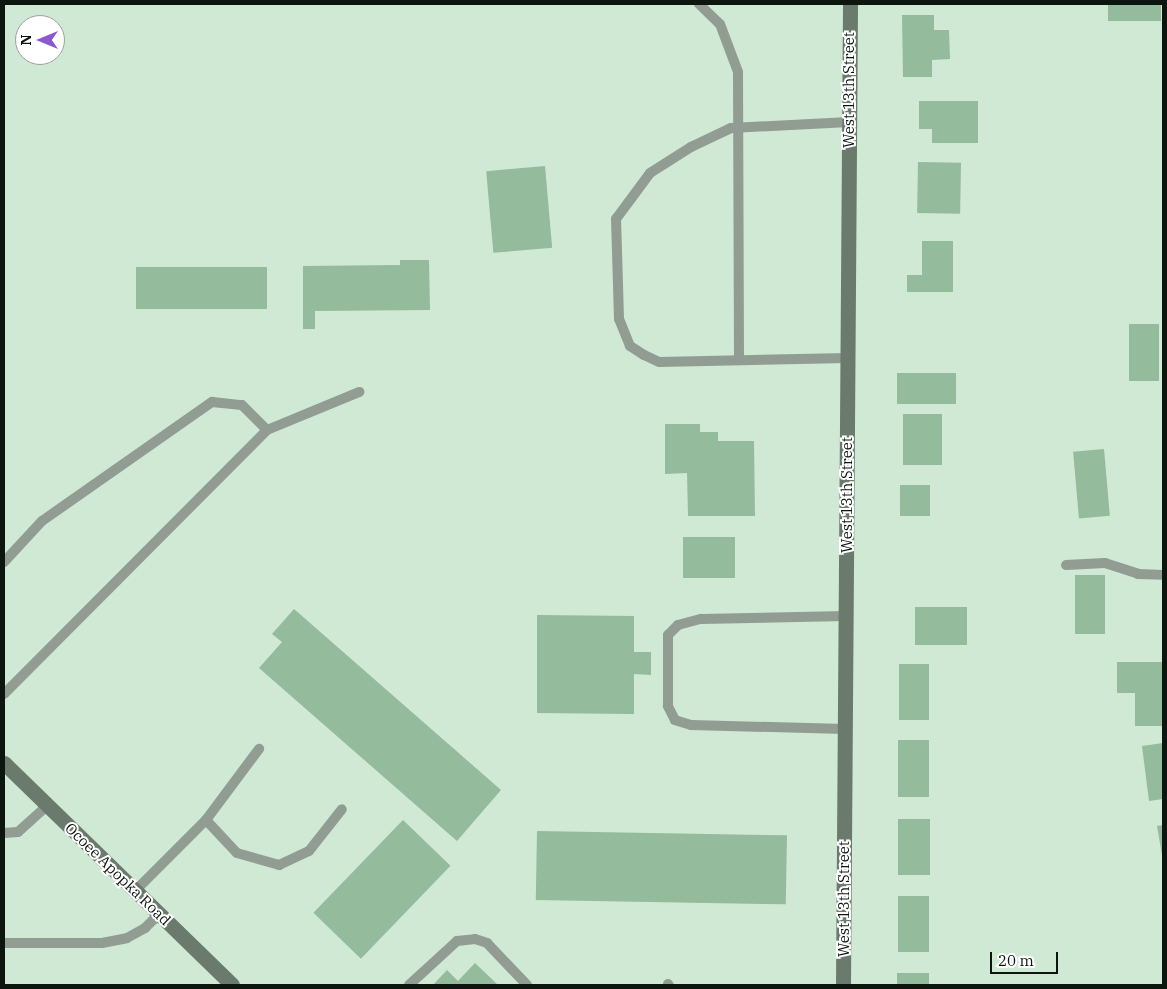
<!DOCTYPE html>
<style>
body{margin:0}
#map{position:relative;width:1167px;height:989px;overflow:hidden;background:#cfe9d4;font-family:"IBM Plex Serif",serif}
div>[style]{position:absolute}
.building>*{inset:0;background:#93bb9c;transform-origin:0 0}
.lane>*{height:10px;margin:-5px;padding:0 5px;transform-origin:5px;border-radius:5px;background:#919c93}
.secondary>*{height:15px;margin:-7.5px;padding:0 7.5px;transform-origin:7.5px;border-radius:7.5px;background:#6a7a6d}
span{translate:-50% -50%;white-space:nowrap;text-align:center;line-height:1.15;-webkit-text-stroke:4px #fff;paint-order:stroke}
.street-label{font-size:15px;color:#0c150e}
.frame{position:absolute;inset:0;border:5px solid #0c150e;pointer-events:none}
.north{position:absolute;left:15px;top:15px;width:50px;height:50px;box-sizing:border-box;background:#fff;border:1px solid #9ea19f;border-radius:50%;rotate:270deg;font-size:14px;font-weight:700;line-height:20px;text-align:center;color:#0c150e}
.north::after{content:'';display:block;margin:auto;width:18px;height:22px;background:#8c57cf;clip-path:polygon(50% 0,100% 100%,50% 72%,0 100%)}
.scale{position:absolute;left:990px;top:952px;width:68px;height:22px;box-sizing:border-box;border:2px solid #0c150e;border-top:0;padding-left:6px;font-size:15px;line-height:18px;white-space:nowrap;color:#0c150e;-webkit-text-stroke:4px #fff;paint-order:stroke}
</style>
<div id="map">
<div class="building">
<i style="left:1108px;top:4px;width:53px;height:17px"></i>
<i style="clip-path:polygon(902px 15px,934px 15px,934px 30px,949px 30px,950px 59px,932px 60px,932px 77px,903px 77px)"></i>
<i style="clip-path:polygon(919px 101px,978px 101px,978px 143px,932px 143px,932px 129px,919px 129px)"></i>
<i style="left:918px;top:162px;width:43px;height:51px;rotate:1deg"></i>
<i style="left:545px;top:166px;width:82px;height:59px;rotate:85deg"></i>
<i style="clip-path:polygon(922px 241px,953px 241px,953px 292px,907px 292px,907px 275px,922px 275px)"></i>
<i style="clip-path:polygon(400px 260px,429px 260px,430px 310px,315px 311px,315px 329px,303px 329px,303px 266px,400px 265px)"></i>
<i style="left:136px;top:267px;width:131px;height:42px"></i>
<i style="left:1129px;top:324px;width:30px;height:57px"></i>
<i style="left:897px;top:373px;width:59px;height:31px"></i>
<i style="left:903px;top:414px;width:39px;height:51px"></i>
<i style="clip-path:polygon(665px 424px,700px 424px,700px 432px,718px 432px,718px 441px,754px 441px,755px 516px,688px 516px,687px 473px,665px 474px)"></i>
<i style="left:1104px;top:449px;width:67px;height:31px;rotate:85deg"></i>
<i style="left:900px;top:485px;width:30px;height:31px"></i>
<i style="left:683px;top:537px;width:52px;height:41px"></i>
<i style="left:1075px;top:575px;width:30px;height:59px"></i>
<i style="left:915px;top:607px;width:52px;height:38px"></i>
<i style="clip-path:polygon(294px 609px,501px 790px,457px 841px,259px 668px,282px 642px,272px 634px)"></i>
<i style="clip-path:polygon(537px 615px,634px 616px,634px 652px,651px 652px,651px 675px,634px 674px,634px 714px,537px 713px)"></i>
<i style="clip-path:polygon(1117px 662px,1163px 662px,1163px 726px,1135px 726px,1135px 693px,1117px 693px)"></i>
<i style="left:899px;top:664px;width:30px;height:56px"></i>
<i style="left:898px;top:740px;width:31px;height:57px"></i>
<i style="clip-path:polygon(1163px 743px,1163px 799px,1149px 801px,1142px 746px)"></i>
<i style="left:898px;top:819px;width:32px;height:56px"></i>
<i style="left:403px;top:820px;width:66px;height:129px;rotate:44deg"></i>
<i style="clip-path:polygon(1163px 825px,1163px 855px,1162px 855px,1157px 826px)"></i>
<i style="left:537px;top:831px;width:250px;height:69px;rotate:1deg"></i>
<i style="left:898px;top:896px;width:31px;height:56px"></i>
<i style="clip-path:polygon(475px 963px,498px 985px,433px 985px,447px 970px,458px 981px)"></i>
<i style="left:897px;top:973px;width:32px;height:12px"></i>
</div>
<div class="lane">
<i style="left:699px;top:4px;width:29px;rotate:44deg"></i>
<i style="left:720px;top:24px;width:51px;rotate:69.4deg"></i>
<i style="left:738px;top:72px;width:288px;rotate:89.8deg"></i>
<i style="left:848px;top:358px;width:189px;rotate:178.8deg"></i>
<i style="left:659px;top:362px;width:17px;rotate:-155deg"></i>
<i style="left:644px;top:355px;width:17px;rotate:-147deg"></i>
<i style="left:630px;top:346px;width:29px;rotate:-112deg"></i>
<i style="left:619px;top:319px;width:100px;rotate:-91.7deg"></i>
<i style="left:616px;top:219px;width:57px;rotate:-53.5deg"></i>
<i style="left:650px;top:173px;width:49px;rotate:-32.4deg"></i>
<i style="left:691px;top:147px;width:44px;rotate:-25.4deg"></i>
<i style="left:731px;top:128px;width:118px;rotate:-2.9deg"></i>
<i style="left:4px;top:562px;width:56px;rotate:-47.2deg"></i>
<i style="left:42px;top:521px;width:208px;rotate:-35deg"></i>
<i style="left:212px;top:402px;width:30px;rotate:6deg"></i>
<i style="left:242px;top:405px;width:35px;rotate:45deg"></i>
<i style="left:1066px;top:565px;width:39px;rotate:-3deg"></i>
<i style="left:1105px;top:563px;width:35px;rotate:18deg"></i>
<i style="left:1138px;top:574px;width:25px;rotate:2deg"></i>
<i style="left:4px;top:694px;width:373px;rotate:-45.1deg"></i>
<i style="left:267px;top:430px;width:100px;rotate:-22.4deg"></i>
<i style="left:845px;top:729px;width:154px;rotate:-178.5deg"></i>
<i style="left:691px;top:725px;width:17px;rotate:-163deg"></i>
<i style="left:675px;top:720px;width:16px;rotate:-117deg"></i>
<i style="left:668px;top:706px;width:71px;rotate:-90deg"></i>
<i style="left:668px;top:635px;width:14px;rotate:-45deg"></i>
<i style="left:678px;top:625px;width:24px;rotate:-15deg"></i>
<i style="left:701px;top:619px;width:145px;rotate:-1.2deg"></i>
<i style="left:206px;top:820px;width:89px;rotate:-53.3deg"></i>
<i style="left:4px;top:833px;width:14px;rotate:-4deg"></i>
<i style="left:18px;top:832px;width:39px;rotate:-42deg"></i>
<i style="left:135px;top:891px;width:100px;rotate:-45deg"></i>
<i style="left:206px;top:820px;width:45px;rotate:46.8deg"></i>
<i style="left:237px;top:853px;width:44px;rotate:15.9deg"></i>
<i style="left:279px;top:865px;width:33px;rotate:-25deg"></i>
<i style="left:309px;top:851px;width:53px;rotate:-51.8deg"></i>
<i style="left:4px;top:943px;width:98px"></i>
<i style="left:102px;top:943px;width:25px;rotate:-11deg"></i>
<i style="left:127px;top:938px;width:21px;rotate:-29deg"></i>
<i style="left:145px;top:928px;width:20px;rotate:-45deg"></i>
<i style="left:668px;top:984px;width:1px;rotate:45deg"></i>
<i style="left:409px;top:985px;width:65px;rotate:-42.5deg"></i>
<i style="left:457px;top:941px;width:18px;rotate:-6deg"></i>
<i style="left:475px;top:939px;width:13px;rotate:18deg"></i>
<i style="left:487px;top:943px;width:58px;rotate:46.4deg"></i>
</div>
<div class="secondary">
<i style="left:4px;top:763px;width:318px;rotate:44.2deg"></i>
<i style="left:843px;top:985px;width:981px;rotate:-89.59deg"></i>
</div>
<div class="street-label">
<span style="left:849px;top:90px;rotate:-90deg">West 13th Street</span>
<span style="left:847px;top:495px;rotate:-90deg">West 13th Street</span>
<span style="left:118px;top:874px;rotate:44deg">Ocoee Apopka Road</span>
<span style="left:844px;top:899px;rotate:-90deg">West 13th Street</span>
</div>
<div class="frame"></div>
<div class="north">N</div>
<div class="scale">20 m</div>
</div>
